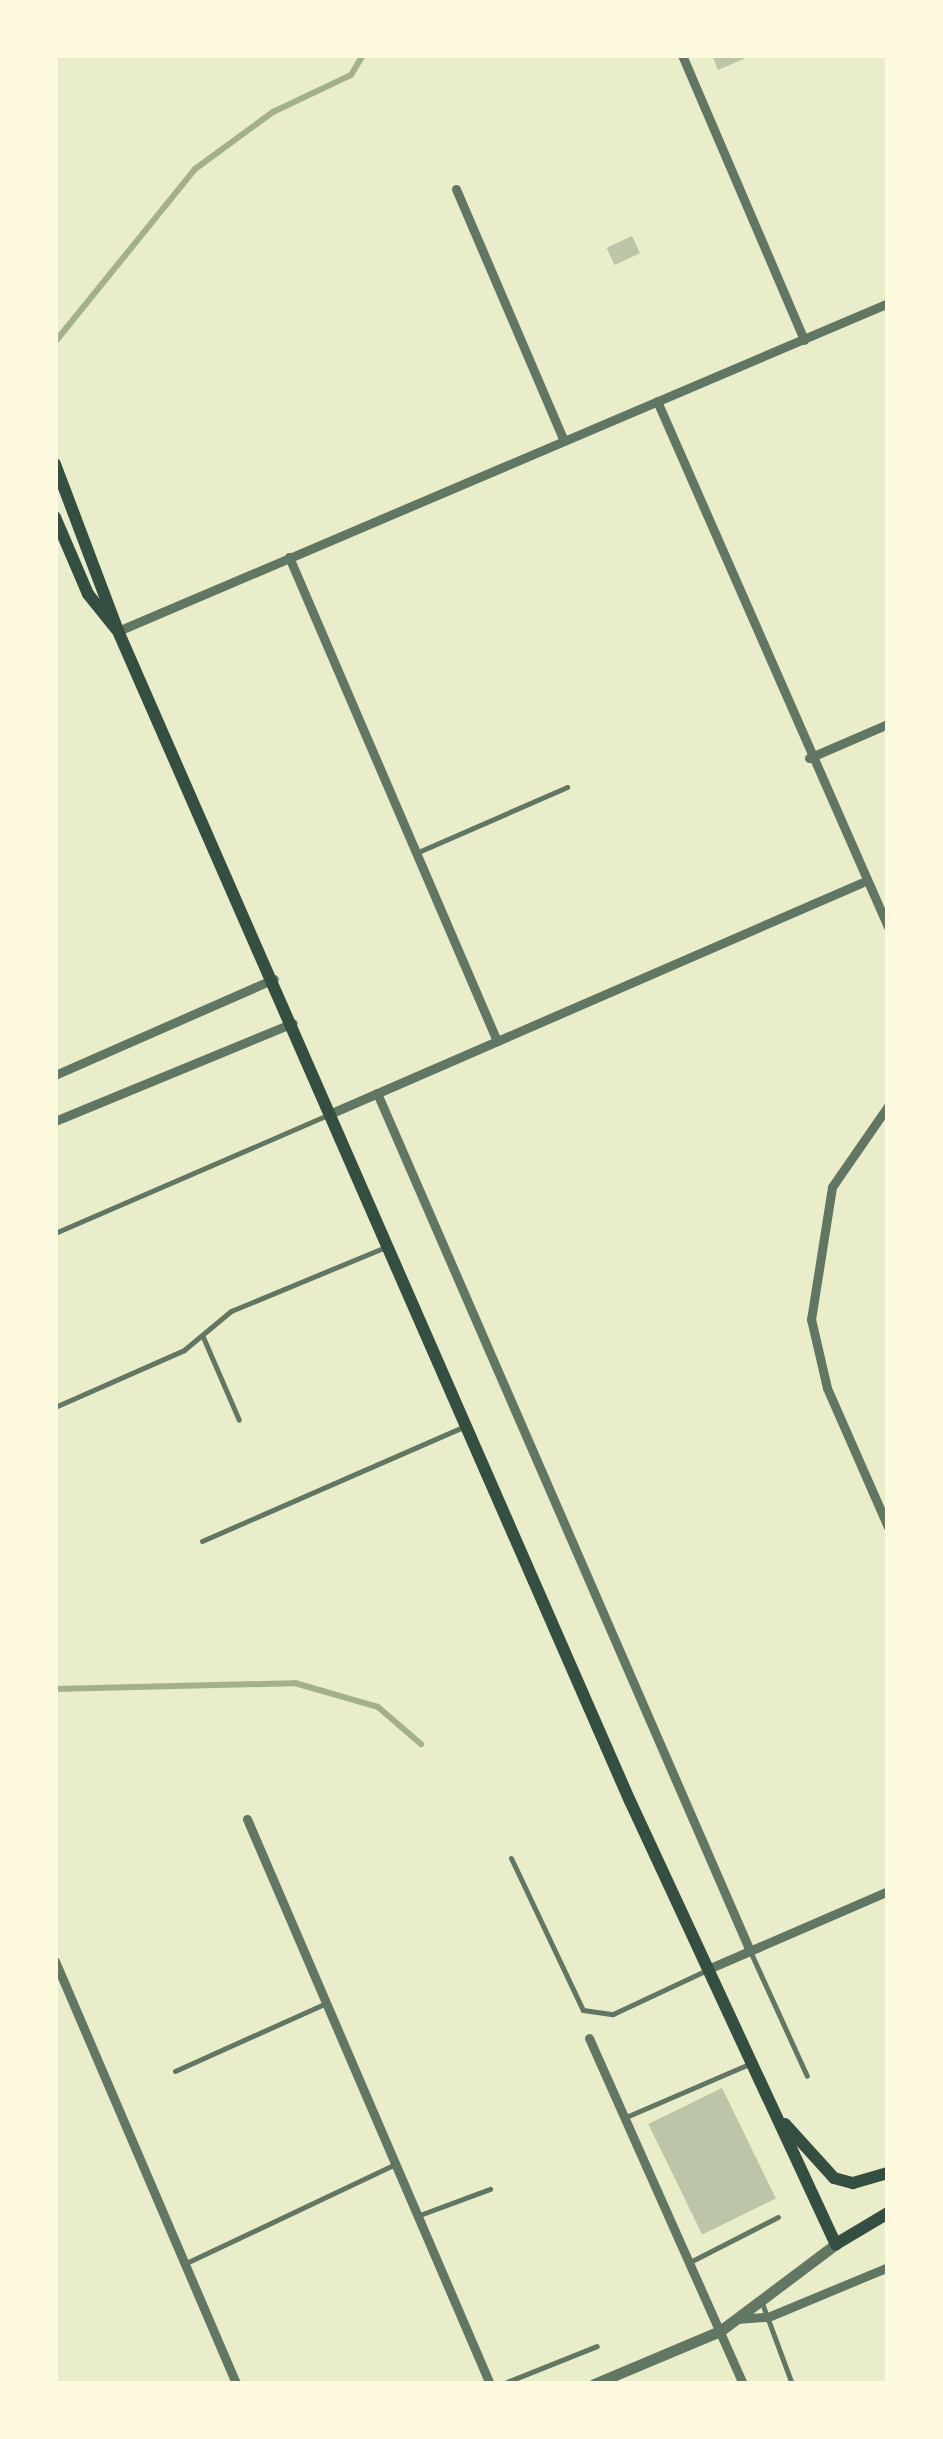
<!DOCTYPE html>
<style>
body{margin:0}
#map{position:relative;width:943px;height:2439px;overflow:hidden;background:#e9edc9;font-family:"Source Sans 3",sans-serif}
div>[style]{position:absolute}
.stream>*{height:6px;margin:-3px;padding:0 3px;transform-origin:3px;border-radius:3px;background:#a3b18a}
.building>*{inset:0;background:#bcc5a7;transform-origin:0 0}
.service>*{height:5px;margin:-2.5px;padding:0 2.5px;transform-origin:2.5px;border-radius:2.5px;background:#617663}
.minor>*{height:9px;margin:-4.5px;padding:0 4.5px;transform-origin:4.5px;border-radius:4.5px;background:#617663}
.tertiary>*{height:11px;margin:-5.5px;padding:0 5.5px;transform-origin:5.5px;border-radius:5.5px;background:#617663}
.secondary>*{height:12px;margin:-6px;padding:0 6px;transform-origin:6px;border-radius:6px;background:#344e41}
span{translate:-50% -50%;white-space:nowrap;text-align:center;line-height:1.15;-webkit-text-stroke:9px #fefae0;paint-order:stroke}
.frame{position:absolute;inset:0;border:58px solid #fefae0;pointer-events:none}
</style>
<div id="map">
<div class="stream">
<i style="left:55px;top:342px;width:223px;rotate:-51deg"></i>
<i style="left:195px;top:169px;width:97px;rotate:-36.2deg"></i>
<i style="left:273px;top:112px;width:86px;rotate:-25.4deg"></i>
<i style="left:351px;top:75px;width:23px;rotate:-59deg"></i>
<i style="left:55px;top:1689px;width:240px;rotate:-1.4deg"></i>
<i style="left:295px;top:1683px;width:86px;rotate:16.1deg"></i>
<i style="left:378px;top:1707px;width:57px;rotate:40.7deg"></i>
</div>
<div class="building">
<i style="clip-path:polygon(712px 55px,753px 55px,718px 70px)"></i>
<i style="left:632px;top:236px;width:19px;height:28px;rotate:65deg"></i>
<i style="left:722px;top:2088px;width:123px;height:82px;rotate:64deg"></i>
</div>
<div class="service">
<i style="left:416px;top:853px;width:165px;rotate:-23.6deg"></i>
<i style="left:55px;top:1233px;width:297px;rotate:-23.4deg"></i>
<i style="left:203px;top:1337px;width:90px;rotate:66.6deg"></i>
<i style="left:55px;top:1407px;width:141px;rotate:-23.8deg"></i>
<i style="left:184px;top:1350px;width:61px;rotate:-39.7deg"></i>
<i style="left:231px;top:1311px;width:170px;rotate:-22.5deg"></i>
<i style="left:202px;top:1541px;width:287px;rotate:-23.6deg"></i>
<i style="left:511px;top:1858px;width:168px;rotate:64.7deg"></i>
<i style="left:583px;top:2010px;width:30px;rotate:8deg"></i>
<i style="left:613px;top:2014px;width:102px;rotate:-25.1deg"></i>
<i style="left:750px;top:1951px;width:137px;rotate:65.5deg"></i>
<i style="left:175px;top:2071px;width:166px;rotate:-24.2deg"></i>
<i style="left:626px;top:2117px;width:134px;rotate:-23.3deg"></i>
<i style="left:417px;top:2216px;width:78px;rotate:-20.3deg"></i>
<i style="left:688px;top:2263px;width:101px;rotate:-27.1deg"></i>
<i style="left:184px;top:2264px;width:231px;rotate:-25.3deg"></i>
<i style="left:762px;top:2303px;width:86px;rotate:69.7deg"></i>
<i style="left:502px;top:2384px;width:102px;rotate:-21.8deg"></i>
</div>
<div class="minor">
<i style="left:682px;top:55px;width:310px;rotate:66.8deg"></i>
<i style="left:456px;top:189px;width:272px;rotate:66.8deg"></i>
<i style="left:657px;top:401px;width:574px;rotate:66.29deg"></i>
<i style="left:289px;top:557px;width:527px;rotate:66.74deg"></i>
<i style="left:118px;top:631px;width:837px;rotate:-23.07deg"></i>
<i style="left:809px;top:758px;width:86px;rotate:-23.3deg"></i>
<i style="left:55px;top:1075px;width:239px;rotate:-23.7deg"></i>
<i style="left:377px;top:1093px;width:936px;rotate:66.5deg"></i>
<i style="left:888px;top:1106px;width:98px;rotate:124.7deg"></i>
<i style="left:832px;top:1187px;width:134px;rotate:99deg"></i>
<i style="left:811px;top:1319px;width:71px;rotate:76.9deg"></i>
<i style="left:827px;top:1388px;width:152px;rotate:66.3deg"></i>
<i style="left:334px;top:1112px;width:575px;rotate:-23.49deg"></i>
<i style="left:55px;top:1121px;width:257px;rotate:-22.4deg"></i>
<i style="left:247px;top:1819px;width:615px;rotate:66.73deg"></i>
<i style="left:55px;top:1961px;width:460px;rotate:66.8deg"></i>
<i style="left:708px;top:1969px;width:196px;rotate:-23.4deg"></i>
<i style="left:589px;top:2038px;width:379px;rotate:66deg"></i>
<i style="left:736px;top:2319px;width:32px;rotate:-4deg"></i>
<i style="left:768px;top:2317px;width:130px;rotate:-22.6deg"></i>
</div>
<div class="tertiary">
<i style="left:594px;top:2384px;width:137px;rotate:-22.8deg"></i>
<i style="left:720px;top:2331px;width:145px;rotate:-36.9deg"></i>
</div>
<div class="secondary">
<i style="left:55px;top:464px;width:178px;rotate:69.3deg"></i>
<i style="left:118px;top:631px;width:1277px;rotate:66.37deg"></i>
<i style="left:630px;top:1801px;width:489px;rotate:65.1deg"></i>
<i style="left:836px;top:2244px;width:61px;rotate:-30.8deg"></i>
<i style="left:55px;top:517px;width:84px;rotate:66.8deg"></i>
<i style="left:88px;top:594px;width:45px;rotate:51.3deg"></i>
<i style="left:785px;top:2124px;width:73px;rotate:47.8deg"></i>
<i style="left:834px;top:2178px;width:20px;rotate:15deg"></i>
<i style="left:853px;top:2183px;width:36px;rotate:-16deg"></i>
</div>
<div class="frame"></div>
</div>
